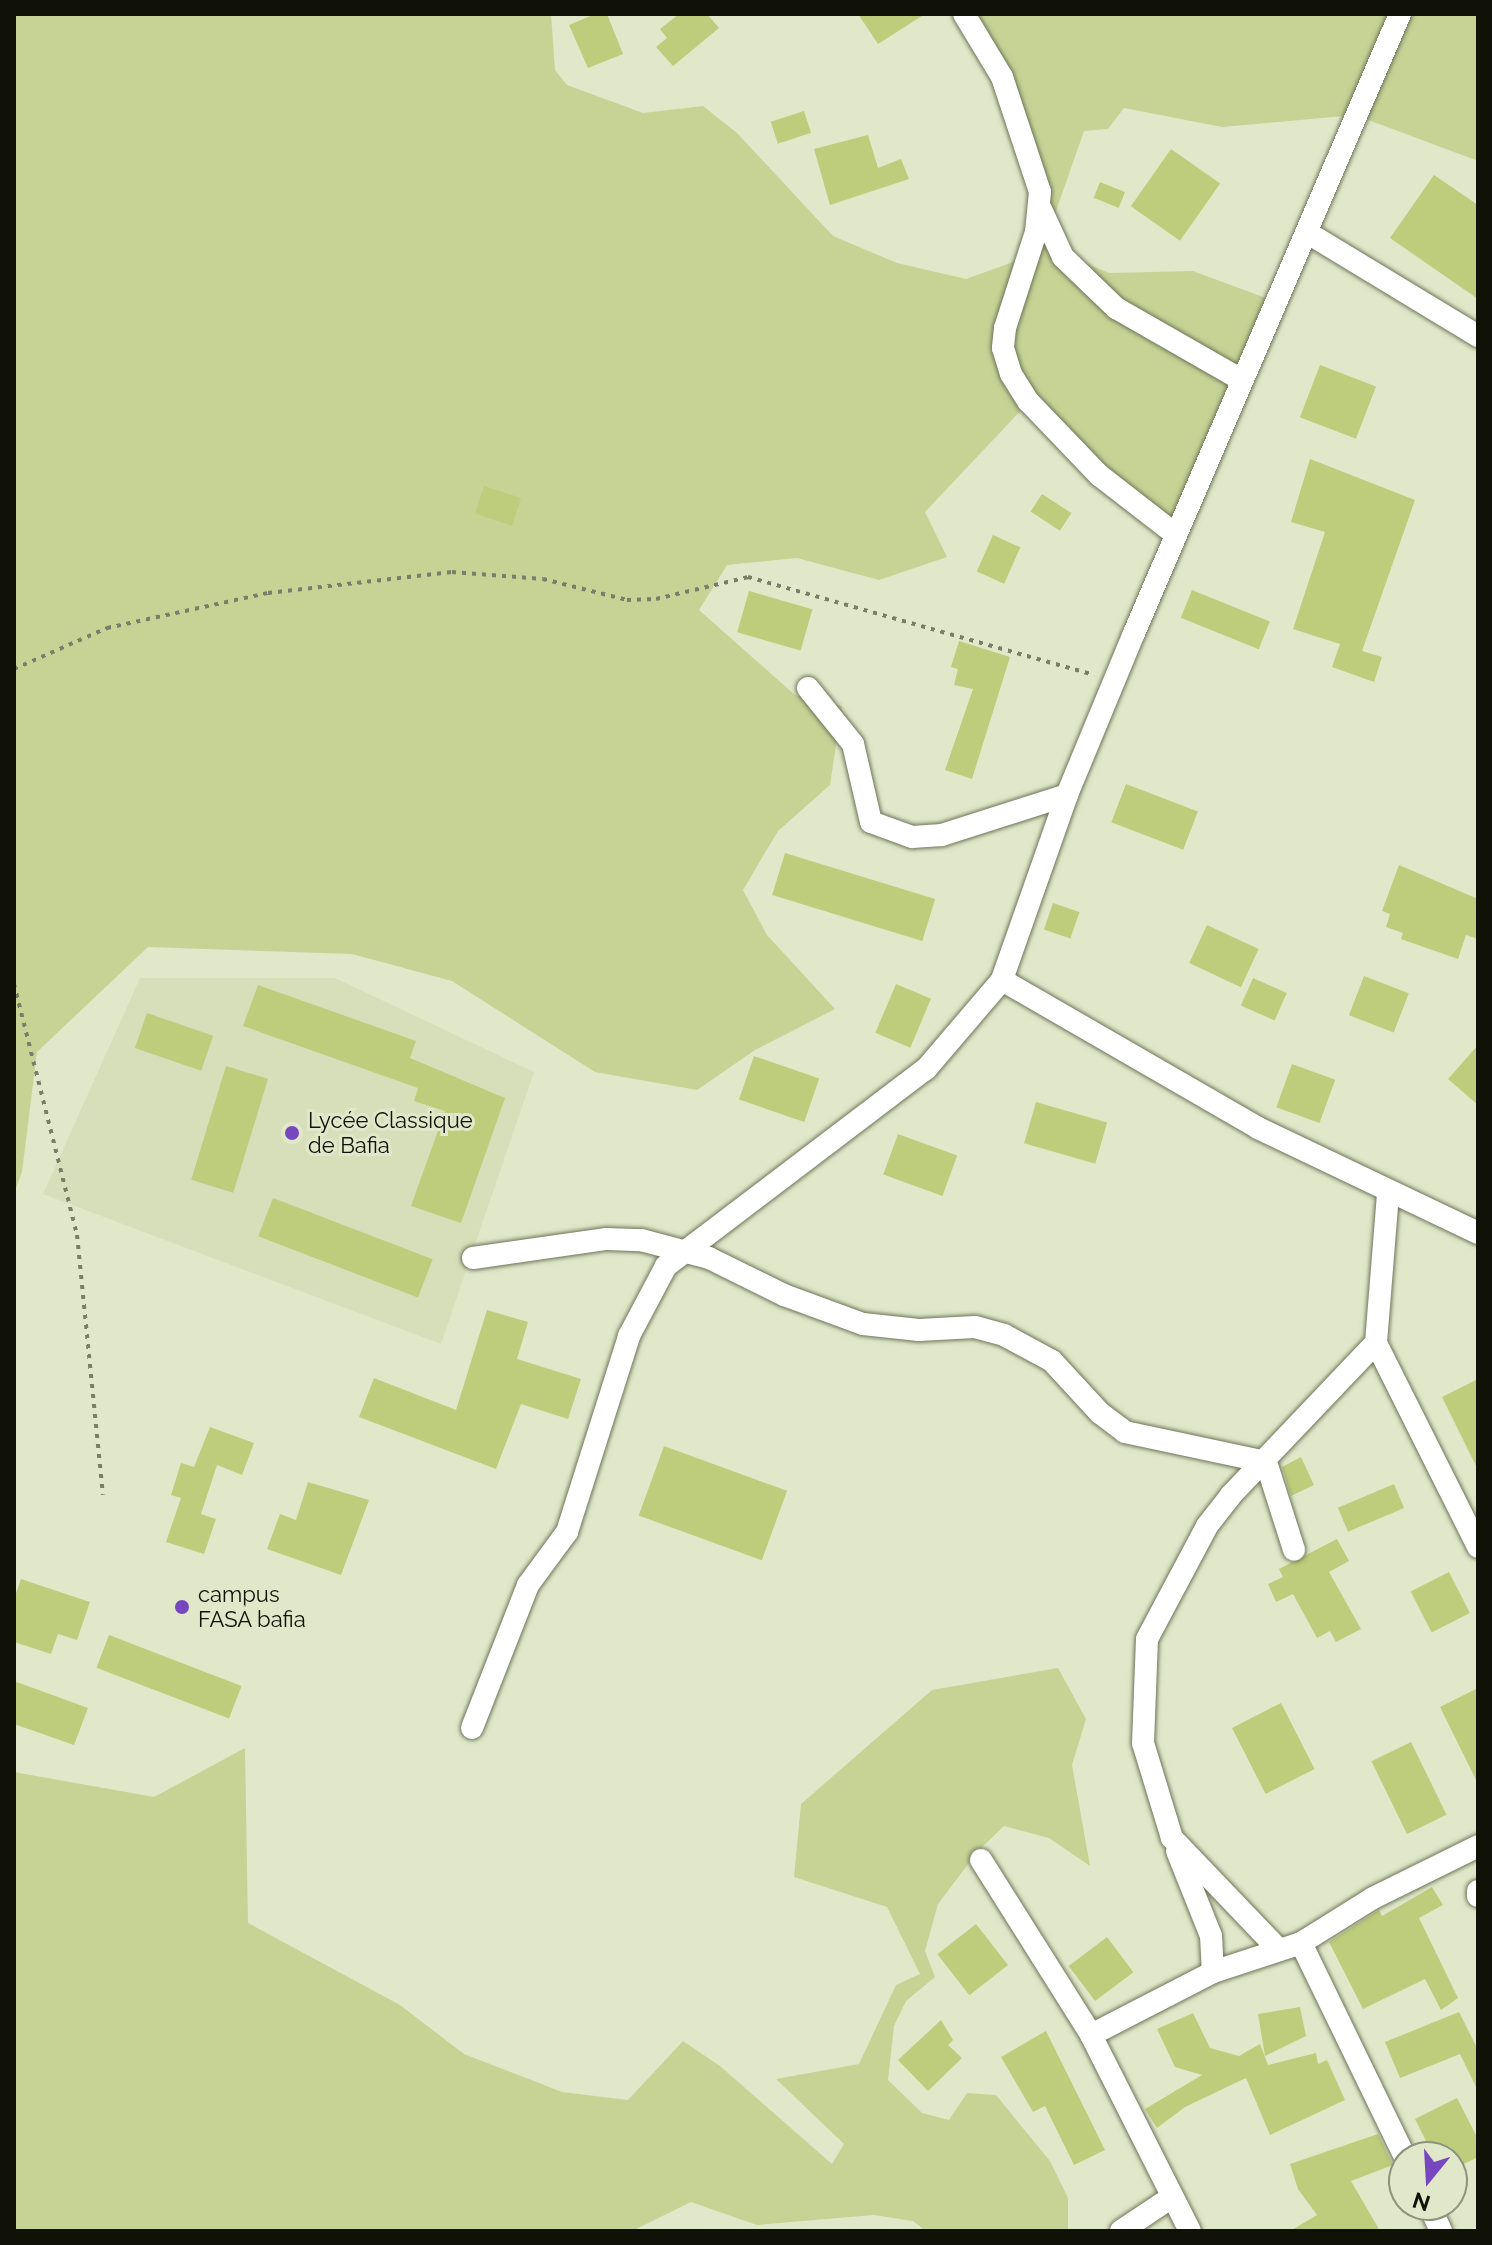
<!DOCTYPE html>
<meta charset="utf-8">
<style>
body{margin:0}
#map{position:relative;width:1492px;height:2245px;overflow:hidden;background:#e1e8ca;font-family:Raleway,sans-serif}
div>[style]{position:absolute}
.built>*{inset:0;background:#d6dfb9}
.green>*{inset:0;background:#c6d395}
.building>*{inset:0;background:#bdcd7b;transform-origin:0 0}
.path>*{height:4px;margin-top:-2px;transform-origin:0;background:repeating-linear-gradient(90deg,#797e69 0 4px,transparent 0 10px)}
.roads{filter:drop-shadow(0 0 2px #6e7458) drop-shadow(0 0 2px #6e7458)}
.street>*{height:22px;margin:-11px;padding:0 11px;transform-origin:11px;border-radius:11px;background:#fff}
.dots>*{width:22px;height:22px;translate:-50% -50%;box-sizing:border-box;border:4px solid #e1e8ca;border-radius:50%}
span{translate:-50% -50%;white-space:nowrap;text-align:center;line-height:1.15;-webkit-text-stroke:6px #e1e8ca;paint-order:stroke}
.poi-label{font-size:22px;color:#101208}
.left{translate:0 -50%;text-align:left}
.frame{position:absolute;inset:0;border:16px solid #101208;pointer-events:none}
.north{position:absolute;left:1388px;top:2141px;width:80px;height:80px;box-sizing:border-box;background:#e1e8ca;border:2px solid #8d927c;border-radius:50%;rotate:198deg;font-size:22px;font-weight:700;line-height:32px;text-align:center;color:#101208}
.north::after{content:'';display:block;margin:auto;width:28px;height:36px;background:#7747bf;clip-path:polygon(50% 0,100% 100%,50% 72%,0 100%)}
</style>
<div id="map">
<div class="built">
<i style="clip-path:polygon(140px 978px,335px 978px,534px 1072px,441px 1344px,43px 1194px)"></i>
</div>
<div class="green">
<i style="clip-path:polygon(14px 14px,551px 14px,555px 70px,567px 85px,643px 113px,703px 106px,737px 133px,833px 236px,897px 263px,966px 279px,1016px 261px,1038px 199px,987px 44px,964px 14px,1478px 14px,1478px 161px,1355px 115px,1222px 127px,1124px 108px,1108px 129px,1084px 131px,1049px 231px,1080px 261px,1109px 273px,1193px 271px,1277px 302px,1176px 539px,1028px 403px,925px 512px,947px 557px,879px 580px,797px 558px,727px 565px,699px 610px,795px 695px,842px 706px,830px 785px,778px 831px,743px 890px,767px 935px,835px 1009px,755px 1050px,697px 1090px,595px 1072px,452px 981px,352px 954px,148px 947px,37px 1052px,22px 1172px,14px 1193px)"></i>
<i style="clip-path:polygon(1058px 1668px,1086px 1719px,1072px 1765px,1090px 1866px,1049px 1838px,1004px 1826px,978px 1851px,938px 1904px,925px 1951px,935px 1977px,906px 2001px,894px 2026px,888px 2080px,922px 2113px,949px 2120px,967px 2093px,996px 2095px,1050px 2161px,1068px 2198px,1068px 2231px,926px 2231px,913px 2221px,874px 2215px,757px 2225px,691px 2202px,632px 2231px,14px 2231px,14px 1772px,154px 1797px,245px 1748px,248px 1923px,400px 2005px,464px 2054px,562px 2092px,628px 2100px,683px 2041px,720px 2066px,832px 2164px,844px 2144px,776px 2079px,859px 2064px,896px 1985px,920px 1974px,887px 1907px,794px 1877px,801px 1804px,932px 1690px)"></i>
</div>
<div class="building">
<i style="clip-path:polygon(595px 14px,607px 14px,623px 54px,588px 68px,569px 25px)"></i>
<i style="clip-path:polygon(679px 14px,707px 14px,719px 28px,673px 66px,656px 47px,667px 38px,660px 29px)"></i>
<i style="clip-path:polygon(858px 14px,925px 14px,878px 44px)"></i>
<i style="left:804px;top:111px;width:23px;height:35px;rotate:72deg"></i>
<i style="clip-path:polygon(868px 135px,878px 168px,901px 159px,909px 179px,830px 205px,814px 149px)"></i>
<i style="left:1171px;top:149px;width:60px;height:70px;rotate:35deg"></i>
<i style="clip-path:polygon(1434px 175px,1478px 205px,1478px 299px,1390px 238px)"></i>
<i style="left:1100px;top:182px;width:27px;height:17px;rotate:22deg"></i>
<i style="left:1320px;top:365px;width:60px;height:56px;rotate:21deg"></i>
<i style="clip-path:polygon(1310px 459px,1415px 500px,1362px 651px,1382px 657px,1374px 682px,1332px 667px,1340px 644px,1293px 629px,1325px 532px,1291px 522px)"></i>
<i style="left:484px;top:486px;width:39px;height:29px;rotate:18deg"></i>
<i style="left:1042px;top:494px;width:35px;height:21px;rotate:33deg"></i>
<i style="left:993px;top:535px;width:30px;height:40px;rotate:24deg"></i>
<i style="left:1192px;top:590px;width:84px;height:30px;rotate:22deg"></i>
<i style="left:749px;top:591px;width:66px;height:43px;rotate:16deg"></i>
<i style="clip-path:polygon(959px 641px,1010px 657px,972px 779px,945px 770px,973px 689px,954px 685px,958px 669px,951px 667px)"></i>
<i style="left:1126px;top:784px;width:77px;height:41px;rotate:21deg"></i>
<i style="left:785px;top:853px;width:157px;height:44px;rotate:17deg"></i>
<i style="clip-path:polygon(1399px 865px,1478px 899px,1478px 939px,1466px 935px,1458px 959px,1401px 939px,1403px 933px,1386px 927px,1390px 914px,1382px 911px)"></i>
<i style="left:1053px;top:903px;width:28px;height:28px;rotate:19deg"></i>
<i style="left:1207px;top:925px;width:57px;height:42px;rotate:25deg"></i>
<i style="left:1364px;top:976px;width:48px;height:42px;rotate:21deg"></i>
<i style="left:1253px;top:978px;width:37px;height:30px;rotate:24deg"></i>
<i style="left:896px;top:984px;width:38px;height:53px;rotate:23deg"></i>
<i style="clip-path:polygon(258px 985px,416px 1041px,410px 1058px,505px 1098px,461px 1223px,411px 1206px,445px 1111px,414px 1101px,418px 1088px,243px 1026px)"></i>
<i style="left:147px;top:1013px;width:70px;height:37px;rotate:19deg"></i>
<i style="clip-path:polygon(1478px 1045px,1478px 1105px,1448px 1079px)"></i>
<i style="left:754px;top:1056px;width:69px;height:46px;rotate:19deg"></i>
<i style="left:1292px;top:1064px;width:46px;height:46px;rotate:20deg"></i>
<i style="left:226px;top:1066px;width:44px;height:119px;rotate:17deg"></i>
<i style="left:1036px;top:1102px;width:74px;height:43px;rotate:16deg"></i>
<i style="left:898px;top:1134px;width:63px;height:43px;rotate:20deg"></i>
<i style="left:273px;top:1198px;width:171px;height:41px;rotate:21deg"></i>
<i style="clip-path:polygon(487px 1310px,528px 1322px,517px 1359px,581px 1379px,568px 1419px,521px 1404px,496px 1469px,359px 1417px,374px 1378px,456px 1410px)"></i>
<i style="clip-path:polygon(1478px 1379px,1478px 1470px,1442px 1397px)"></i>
<i style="clip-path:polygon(210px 1427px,254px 1443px,242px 1475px,217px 1465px,201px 1514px,216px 1519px,204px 1554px,166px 1542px,181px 1498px,171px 1495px,181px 1463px,194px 1467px)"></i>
<i style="left:664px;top:1446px;width:131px;height:74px;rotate:20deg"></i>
<i style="clip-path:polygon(1301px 1457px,1314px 1485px,1291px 1496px,1282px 1467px)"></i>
<i style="clip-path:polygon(308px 1482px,369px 1500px,341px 1575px,267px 1549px,280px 1514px,296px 1520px)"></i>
<i style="left:1394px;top:1484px;width:26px;height:61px;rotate:67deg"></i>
<i style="clip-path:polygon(1337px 1539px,1349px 1561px,1329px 1572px,1361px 1629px,1336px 1642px,1330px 1631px,1317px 1638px,1293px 1594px,1276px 1602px,1268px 1584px,1283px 1577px,1279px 1569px)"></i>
<i style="left:1449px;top:1572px;width:46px;height:43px;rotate:63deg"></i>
<i style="clip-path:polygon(21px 1579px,90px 1602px,77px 1640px,58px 1634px,51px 1654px,14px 1642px,14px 1599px)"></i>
<i style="left:109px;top:1635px;width:142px;height:35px;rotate:21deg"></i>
<i style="clip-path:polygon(14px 1681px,88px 1708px,74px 1745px,14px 1724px)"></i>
<i style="clip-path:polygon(1478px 1688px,1478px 1784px,1440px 1707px)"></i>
<i style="left:1281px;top:1703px;width:74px;height:55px;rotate:63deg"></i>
<i style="left:1411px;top:1742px;width:81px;height:44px;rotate:64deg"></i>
<i style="clip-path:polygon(1432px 1887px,1443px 1905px,1419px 1918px,1458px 1998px,1441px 2010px,1425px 1979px,1363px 2009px,1329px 1942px,1379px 1910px,1382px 1916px)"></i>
<i style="left:976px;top:1924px;width:52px;height:49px;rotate:52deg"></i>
<i style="left:1107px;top:1937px;width:44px;height:48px;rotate:53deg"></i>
<i style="clip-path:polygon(1300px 2007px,1306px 2036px,1265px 2056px,1258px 2014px)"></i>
<i style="clip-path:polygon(1459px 2012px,1478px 2050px,1478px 2091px,1460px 2054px,1400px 2078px,1385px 2042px)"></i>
<i style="clip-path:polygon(1193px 2013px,1210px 2048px,1239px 2056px,1260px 2044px,1268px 2065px,1316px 2053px,1318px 2064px,1327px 2060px,1345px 2100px,1270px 2135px,1246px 2078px,1185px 2107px,1157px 2128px,1145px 2109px,1202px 2075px,1175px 2067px,1157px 2029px)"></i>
<i style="clip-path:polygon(941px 2020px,953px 2040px,948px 2045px,962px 2058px,928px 2091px,898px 2060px)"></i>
<i style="clip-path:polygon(1046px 2031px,1105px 2150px,1074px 2165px,1045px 2106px,1033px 2112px,1001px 2057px)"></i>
<i style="clip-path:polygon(1457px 2098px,1478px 2139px,1478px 2157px,1452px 2170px,1452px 2157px,1434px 2157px,1415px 2119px)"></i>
<i style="clip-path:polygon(1378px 2134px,1393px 2165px,1351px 2181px,1380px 2231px,1290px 2231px,1317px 2215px,1298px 2189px,1290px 2164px)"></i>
</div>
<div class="path">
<i style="left:14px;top:669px;width:102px;rotate:-23.8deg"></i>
<i style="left:107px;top:628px;width:165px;rotate:-12.3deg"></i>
<i style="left:268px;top:593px;width:185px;rotate:-6.5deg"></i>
<i style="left:452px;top:572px;width:91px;rotate:4.4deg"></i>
<i style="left:543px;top:579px;width:87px;rotate:14deg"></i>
<i style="left:627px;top:600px;width:29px;rotate:-2deg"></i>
<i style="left:656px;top:599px;width:95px;rotate:-13.4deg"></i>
<i style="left:748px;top:577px;width:360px;rotate:15.8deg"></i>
<i style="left:14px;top:984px;width:259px;rotate:75.9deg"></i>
<i style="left:77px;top:1235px;width:261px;rotate:84.3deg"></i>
</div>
<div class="roads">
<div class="street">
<i style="left:964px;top:14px;width:74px;rotate:58.9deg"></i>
<i style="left:1002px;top:77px;width:121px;rotate:71.7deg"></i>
<i style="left:1040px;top:192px;width:40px;rotate:95.7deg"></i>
<i style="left:1036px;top:232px;width:101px;rotate:107.9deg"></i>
<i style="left:1005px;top:328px;width:20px;rotate:96deg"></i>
<i style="left:1003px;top:348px;width:27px;rotate:73deg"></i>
<i style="left:1011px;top:374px;width:32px;rotate:58deg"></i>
<i style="left:1028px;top:401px;width:103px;rotate:46.2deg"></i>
<i style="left:1099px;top:475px;width:96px;rotate:37.8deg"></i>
<i style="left:1400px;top:14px;width:674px;rotate:113.25deg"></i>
<i style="left:1134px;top:633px;width:175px;rotate:112.5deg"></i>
<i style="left:1067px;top:795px;width:196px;rotate:109.4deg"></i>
<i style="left:1002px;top:980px;width:296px;rotate:30deg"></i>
<i style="left:1258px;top:1128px;width:244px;rotate:25.5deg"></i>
<i style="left:1041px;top:209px;width:53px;rotate:65.4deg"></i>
<i style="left:1063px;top:257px;width:74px;rotate:43.9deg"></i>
<i style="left:1116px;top:308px;width:143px;rotate:29.8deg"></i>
<i style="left:1308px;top:233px;width:199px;rotate:31.2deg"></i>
<i style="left:808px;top:688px;width:72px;rotate:51.2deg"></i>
<i style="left:853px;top:744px;width:80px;rotate:77deg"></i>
<i style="left:871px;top:822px;width:44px;rotate:20.1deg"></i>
<i style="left:912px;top:837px;width:30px;rotate:-4deg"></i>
<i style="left:942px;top:835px;width:131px;rotate:-17.7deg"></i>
<i style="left:473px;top:1258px;width:135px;rotate:-8.1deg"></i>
<i style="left:607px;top:1239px;width:34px;rotate:2deg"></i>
<i style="left:641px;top:1240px;width:70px;rotate:14.8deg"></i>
<i style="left:709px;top:1258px;width:84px;rotate:26.3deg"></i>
<i style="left:784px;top:1295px;width:84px;rotate:20.2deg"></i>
<i style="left:863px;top:1324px;width:56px;rotate:6.1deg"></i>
<i style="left:919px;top:1330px;width:56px;rotate:-3.1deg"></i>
<i style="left:975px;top:1327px;width:30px;rotate:15deg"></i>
<i style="left:1004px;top:1335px;width:55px;rotate:28.4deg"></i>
<i style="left:1052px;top:1361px;width:71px;rotate:47.3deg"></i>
<i style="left:1100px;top:1413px;width:31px;rotate:37deg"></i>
<i style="left:1125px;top:1432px;width:144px;rotate:12deg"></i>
<i style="left:1266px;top:1462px;width:92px;rotate:72.3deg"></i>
<i style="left:1376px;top:1343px;width:228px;rotate:63.4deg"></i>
<i style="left:472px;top:1728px;width:154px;rotate:-68.6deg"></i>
<i style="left:528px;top:1585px;width:66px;rotate:-53.7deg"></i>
<i style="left:567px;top:1532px;width:206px;rotate:-72.4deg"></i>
<i style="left:629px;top:1336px;width:79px;rotate:-62.1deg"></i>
<i style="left:666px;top:1266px;width:326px;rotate:-37.2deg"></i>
<i style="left:926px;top:1069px;width:117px;rotate:-49.5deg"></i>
<i style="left:1177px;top:1851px;width:92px;rotate:68.2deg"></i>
<i style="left:1211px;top:1936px;width:36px;rotate:87deg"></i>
<i style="left:981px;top:1860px;width:207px;rotate:57.8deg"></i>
<i style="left:1478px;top:1891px;width:5px;rotate:90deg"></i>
<i style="left:1301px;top:1943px;width:238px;rotate:64.1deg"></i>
<i style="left:1279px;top:1950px;width:155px;rotate:-133.7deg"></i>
<i style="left:1172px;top:1838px;width:99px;rotate:-107deg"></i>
<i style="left:1143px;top:1743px;width:104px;rotate:-87.8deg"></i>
<i style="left:1147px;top:1639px;width:128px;rotate:-62deg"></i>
<i style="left:1207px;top:1526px;width:39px;rotate:-52deg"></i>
<i style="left:1231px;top:1495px;width:210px;rotate:-46.4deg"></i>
<i style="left:1376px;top:1343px;width:150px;rotate:-85.4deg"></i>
<i style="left:1429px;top:2205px;width:29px;rotate:65deg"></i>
<i style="left:1121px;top:2231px;width:61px;rotate:-33.7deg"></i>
<i style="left:1190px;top:2231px;width:220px;rotate:-116.8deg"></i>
<i style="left:1091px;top:2035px;width:137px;rotate:-27.3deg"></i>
<i style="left:1213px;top:1972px;width:93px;rotate:-18.2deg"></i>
<i style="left:1301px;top:1943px;width:85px;rotate:-32deg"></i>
<i style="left:1373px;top:1898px;width:117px;rotate:-26.3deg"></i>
</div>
</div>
<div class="dots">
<i style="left:292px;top:1133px;background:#7747bf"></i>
<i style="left:182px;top:1607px;background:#7747bf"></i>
</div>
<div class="poi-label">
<span class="left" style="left:308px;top:1133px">Lycée Classique<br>de Bafia</span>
<span class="left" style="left:198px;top:1607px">campus<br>FASA bafia</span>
</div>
<div class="frame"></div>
<div class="north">N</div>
</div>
